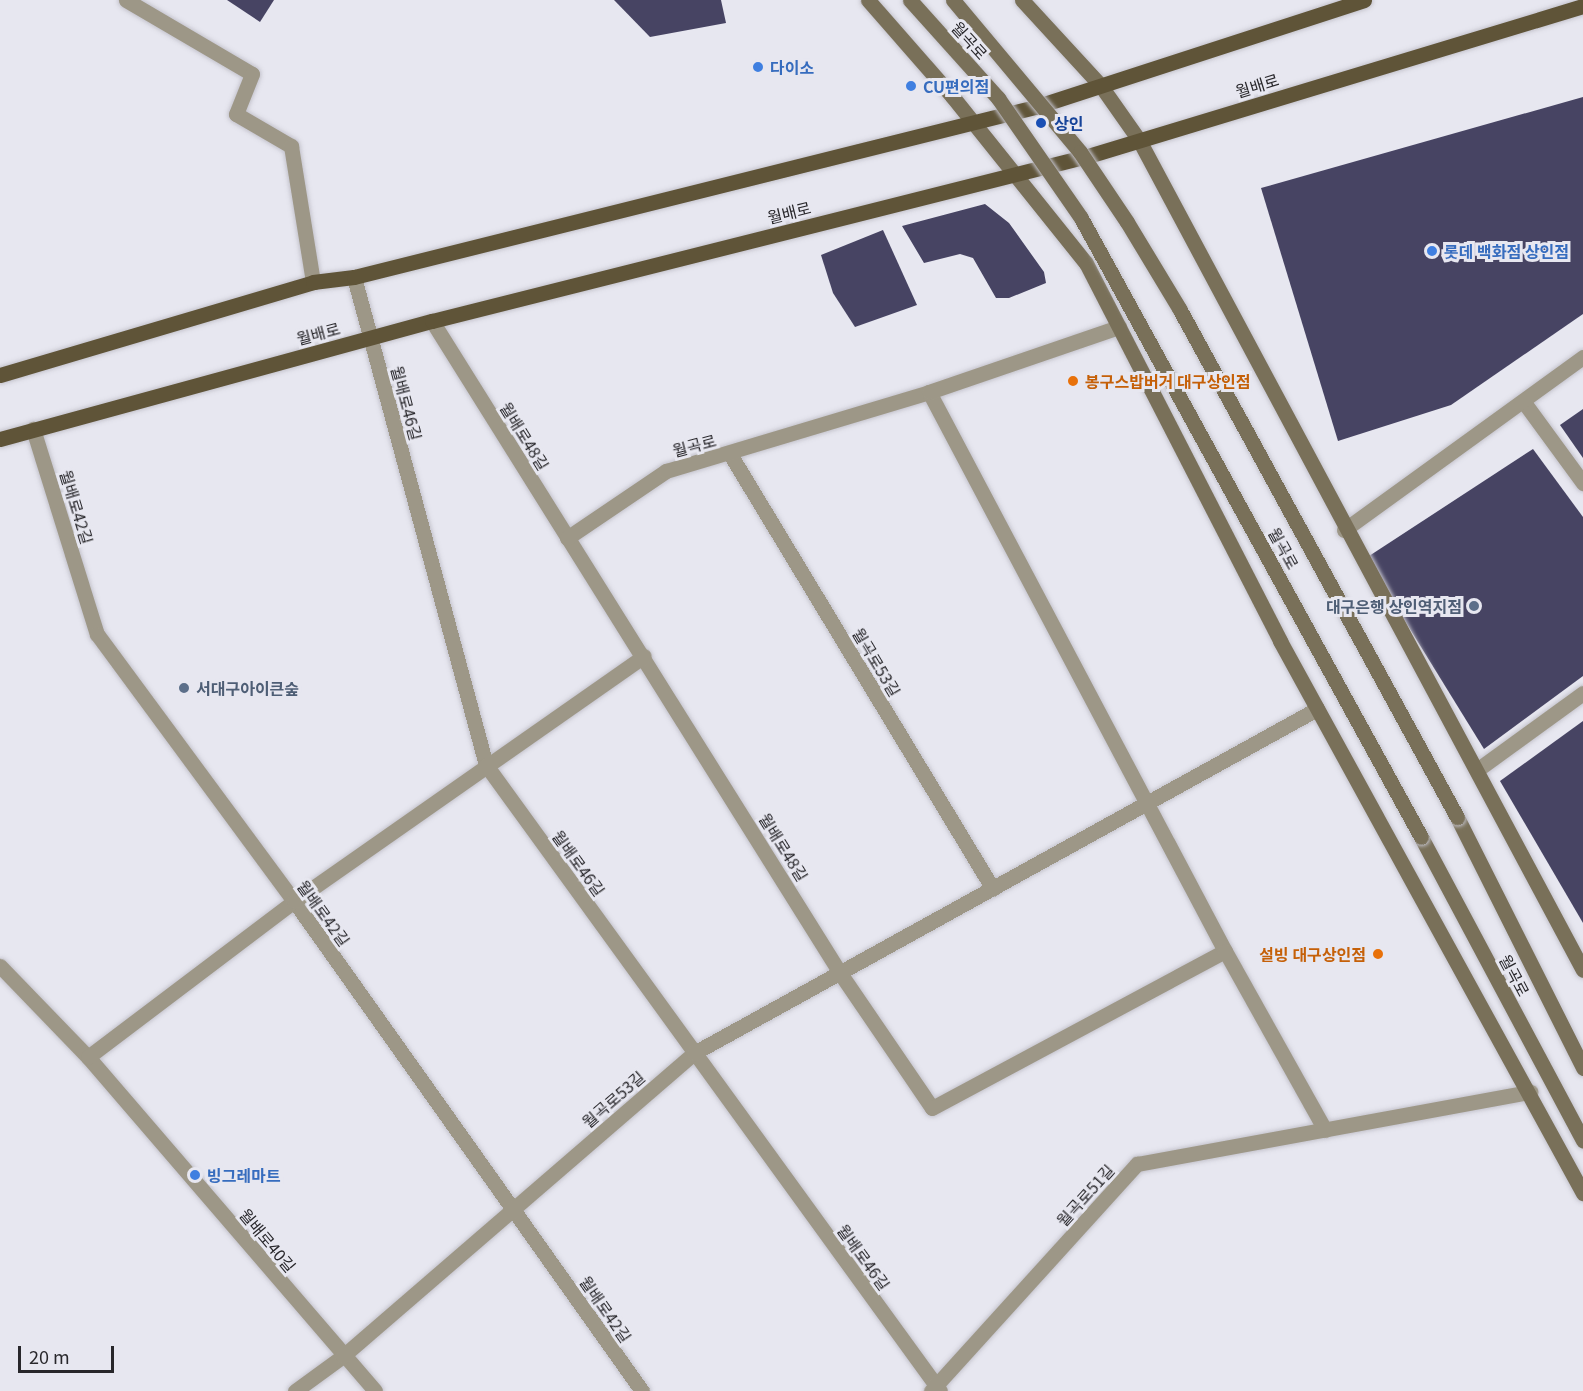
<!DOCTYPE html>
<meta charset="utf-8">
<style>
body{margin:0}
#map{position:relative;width:1583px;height:1391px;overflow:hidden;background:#e7e7f0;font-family:Georgia,"Noto Sans KR",serif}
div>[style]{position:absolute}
.building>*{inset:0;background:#474463}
.roads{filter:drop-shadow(0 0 2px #c5c4cd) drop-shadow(0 0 2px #c5c4cd)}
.street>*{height:15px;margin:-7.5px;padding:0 7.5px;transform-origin:7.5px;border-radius:7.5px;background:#9d9787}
.secondary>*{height:15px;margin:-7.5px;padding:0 7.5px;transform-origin:7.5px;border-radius:7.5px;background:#797059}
.primary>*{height:15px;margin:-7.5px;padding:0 7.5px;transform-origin:7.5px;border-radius:7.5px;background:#5f5438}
.bridges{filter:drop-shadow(0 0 2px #c5c4cd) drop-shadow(0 0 2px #c5c4cd)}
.secondary-bridge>*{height:15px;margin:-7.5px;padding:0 7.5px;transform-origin:7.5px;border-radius:7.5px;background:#797059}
.dots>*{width:16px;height:16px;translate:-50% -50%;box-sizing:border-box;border:3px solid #e7e7f0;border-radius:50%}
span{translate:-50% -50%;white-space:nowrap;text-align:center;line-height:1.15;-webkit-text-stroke:6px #e7e7f0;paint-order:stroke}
.street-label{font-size:16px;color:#28272b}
.shop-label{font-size:16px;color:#366cbe;font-weight:700}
.left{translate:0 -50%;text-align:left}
.transit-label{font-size:16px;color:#164399;font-weight:700}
.food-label{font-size:16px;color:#c56008;font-weight:700}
.right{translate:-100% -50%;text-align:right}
.service-label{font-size:16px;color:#4e5e75;font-weight:700}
.scale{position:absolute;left:18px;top:1346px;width:96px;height:27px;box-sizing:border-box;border:3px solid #28272b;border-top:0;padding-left:8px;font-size:18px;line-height:21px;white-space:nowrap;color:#28272b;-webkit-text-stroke:4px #e7e7f0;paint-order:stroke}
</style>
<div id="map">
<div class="building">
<i style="clip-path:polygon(227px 0,274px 0,260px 22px)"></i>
<i style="clip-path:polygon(614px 0,721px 0,726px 23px,650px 37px)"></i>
<i style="clip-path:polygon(1583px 97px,1583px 314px,1451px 405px,1338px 441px,1261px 188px)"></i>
<i style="clip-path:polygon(985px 204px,1009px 223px,1044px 272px,1046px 283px,1009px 298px,996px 298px,973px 258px,960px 254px,924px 263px,902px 226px)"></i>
<i style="clip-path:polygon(883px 230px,917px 305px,855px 327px,833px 293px,821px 255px)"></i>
<i style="clip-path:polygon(1583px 409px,1583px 458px,1560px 425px)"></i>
<i style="clip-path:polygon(1533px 449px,1583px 517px,1583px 676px,1484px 749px,1366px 558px)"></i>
<i style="clip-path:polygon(1583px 721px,1583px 923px,1500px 781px)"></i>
</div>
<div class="roads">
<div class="street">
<i style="left:126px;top:0;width:146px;rotate:30.4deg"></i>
<i style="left:252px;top:74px;width:43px;rotate:111.8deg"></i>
<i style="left:236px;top:114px;width:64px;rotate:30.2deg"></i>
<i style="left:291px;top:146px;width:138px;rotate:80.8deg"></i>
<i style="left:354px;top:277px;width:506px;rotate:74.86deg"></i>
<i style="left:486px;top:765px;width:773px;rotate:54.05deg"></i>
<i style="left:432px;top:321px;width:769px;rotate:57.96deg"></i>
<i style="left:840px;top:973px;width:163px;rotate:55.7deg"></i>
<i style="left:932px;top:1108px;width:332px;rotate:-28.2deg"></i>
<i style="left:929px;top:392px;width:633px;rotate:62.1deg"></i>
<i style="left:1225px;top:951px;width:205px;rotate:60.8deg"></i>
<i style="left:1523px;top:401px;width:102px;rotate:53.8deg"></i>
<i style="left:33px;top:429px;width:215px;rotate:72.7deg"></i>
<i style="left:97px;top:634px;width:332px;rotate:53.6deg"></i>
<i style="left:294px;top:901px;width:601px;rotate:54.62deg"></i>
<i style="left:730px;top:454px;width:508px;rotate:58.84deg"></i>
<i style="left:1344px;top:530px;width:295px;rotate:-35.9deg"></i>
<i style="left:567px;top:538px;width:120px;rotate:-34.1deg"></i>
<i style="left:666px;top:471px;width:275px;rotate:-16.7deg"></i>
<i style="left:929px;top:392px;width:201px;rotate:-18.9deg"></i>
<i style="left:1477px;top:770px;width:131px;rotate:-36deg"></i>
<i style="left:0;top:966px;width:127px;rotate:46deg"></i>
<i style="left:88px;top:1057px;width:440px;rotate:49.3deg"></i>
<i style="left:88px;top:1057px;width:258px;rotate:-37.1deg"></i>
<i style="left:294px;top:901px;width:427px;rotate:-35deg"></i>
<i style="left:295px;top:1391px;width:59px;rotate:-36.1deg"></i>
<i style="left:343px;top:1356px;width:464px;rotate:-40.8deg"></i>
<i style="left:694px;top:1053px;width:712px;rotate:-28.91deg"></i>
<i style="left:931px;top:1391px;width:307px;rotate:-47.8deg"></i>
<i style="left:1137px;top:1164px;width:400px;rotate:-10.4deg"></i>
</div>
<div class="secondary">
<i style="left:868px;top:0;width:128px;rotate:48.8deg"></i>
<i style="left:952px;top:96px;width:214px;rotate:51.3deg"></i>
<i style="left:1086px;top:263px;width:425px;rotate:62.8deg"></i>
<i style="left:1280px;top:641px;width:630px;rotate:61.24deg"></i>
<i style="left:1022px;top:0;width:117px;rotate:47.4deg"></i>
<i style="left:1101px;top:86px;width:66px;rotate:54.9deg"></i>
<i style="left:1139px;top:140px;width:941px;rotate:61.86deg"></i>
<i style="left:1457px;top:817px;width:281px;rotate:63.3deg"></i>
<i style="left:1421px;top:837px;width:344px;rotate:61.9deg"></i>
</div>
<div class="primary">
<i style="left:0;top:375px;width:327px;rotate:-16.5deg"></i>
<i style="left:313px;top:282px;width:41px;rotate:-7deg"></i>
<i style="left:354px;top:277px;width:702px;rotate:-14.02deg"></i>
<i style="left:1035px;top:107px;width:346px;rotate:-18deg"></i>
<i style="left:0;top:439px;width:448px;rotate:-15.3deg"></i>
<i style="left:432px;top:321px;width:676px;rotate:-14.12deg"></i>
<i style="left:1088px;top:156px;width:517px;rotate:-16.86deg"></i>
</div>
</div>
<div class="bridges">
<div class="secondary-bridge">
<i style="left:910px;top:0;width:132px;rotate:48.1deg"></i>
<i style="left:998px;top:98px;width:146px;rotate:55.3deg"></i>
<i style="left:1081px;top:218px;width:706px;rotate:61.22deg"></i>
<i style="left:953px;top:0;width:198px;rotate:50.1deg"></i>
<i style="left:1080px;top:152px;width:84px;rotate:56.1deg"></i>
<i style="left:1127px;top:222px;width:103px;rotate:58.9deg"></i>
<i style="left:1180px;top:310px;width:578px;rotate:61.35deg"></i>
</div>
</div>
<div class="dots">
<i style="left:758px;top:67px;background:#3f7fe0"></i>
<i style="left:911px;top:86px;background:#3f7fe0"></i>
<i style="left:1041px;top:123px;background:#1a4fb4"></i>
<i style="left:1432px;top:251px;background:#3f7fe0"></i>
<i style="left:1073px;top:381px;background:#e8710a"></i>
<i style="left:1474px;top:606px;background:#5c6f8a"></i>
<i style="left:184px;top:688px;background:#5c6f8a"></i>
<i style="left:1378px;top:954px;background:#e8710a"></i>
<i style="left:195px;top:1175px;background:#3f7fe0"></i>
</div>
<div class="street-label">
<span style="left:970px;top:40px;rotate:48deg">월곡로</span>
<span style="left:1257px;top:85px;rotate:-17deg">월배로</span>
<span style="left:789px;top:212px;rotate:-14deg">월배로</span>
<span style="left:318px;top:333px;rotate:-15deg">월배로</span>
<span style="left:407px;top:403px;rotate:75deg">월배로46길</span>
<span style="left:525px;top:436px;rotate:58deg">월배로48길</span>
<span style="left:694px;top:445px;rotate:-15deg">월곡로</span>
<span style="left:77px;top:507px;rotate:73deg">월배로42길</span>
<span style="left:1284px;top:548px;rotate:61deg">월곡로</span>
<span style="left:877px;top:662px;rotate:59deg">월곡로53길</span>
<span style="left:784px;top:847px;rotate:58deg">월배로48길</span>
<span style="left:579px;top:863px;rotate:54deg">월배로46길</span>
<span style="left:324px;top:913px;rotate:54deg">월배로42길</span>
<span style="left:1515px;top:975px;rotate:62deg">월곡로</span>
<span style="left:613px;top:1099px;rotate:-41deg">월곡로53길</span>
<span style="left:1085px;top:1195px;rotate:-48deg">월곡로51길</span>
<span style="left:268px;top:1240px;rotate:50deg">월배로40길</span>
<span style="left:864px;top:1257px;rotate:54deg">월배로46길</span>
<span style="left:606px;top:1309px;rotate:55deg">월배로42길</span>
</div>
<div class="shop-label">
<span class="left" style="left:770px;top:67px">다이소</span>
<span class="left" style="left:923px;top:86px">CU편의점</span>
<span class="left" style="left:1444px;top:251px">롯데 백화점 상인점</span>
<span class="left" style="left:207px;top:1175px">빙그레마트</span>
</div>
<div class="transit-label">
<span class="left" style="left:1054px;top:123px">상인</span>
</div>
<div class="food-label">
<span class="left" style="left:1085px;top:381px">봉구스밥버거 대구상인점</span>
<span class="right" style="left:1366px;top:954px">설빙 대구상인점</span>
</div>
<div class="service-label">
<span class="right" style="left:1462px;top:606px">대구은행 상인역지점</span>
<span class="left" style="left:196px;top:688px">서대구아이큰숲</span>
</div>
<div class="scale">20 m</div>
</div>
